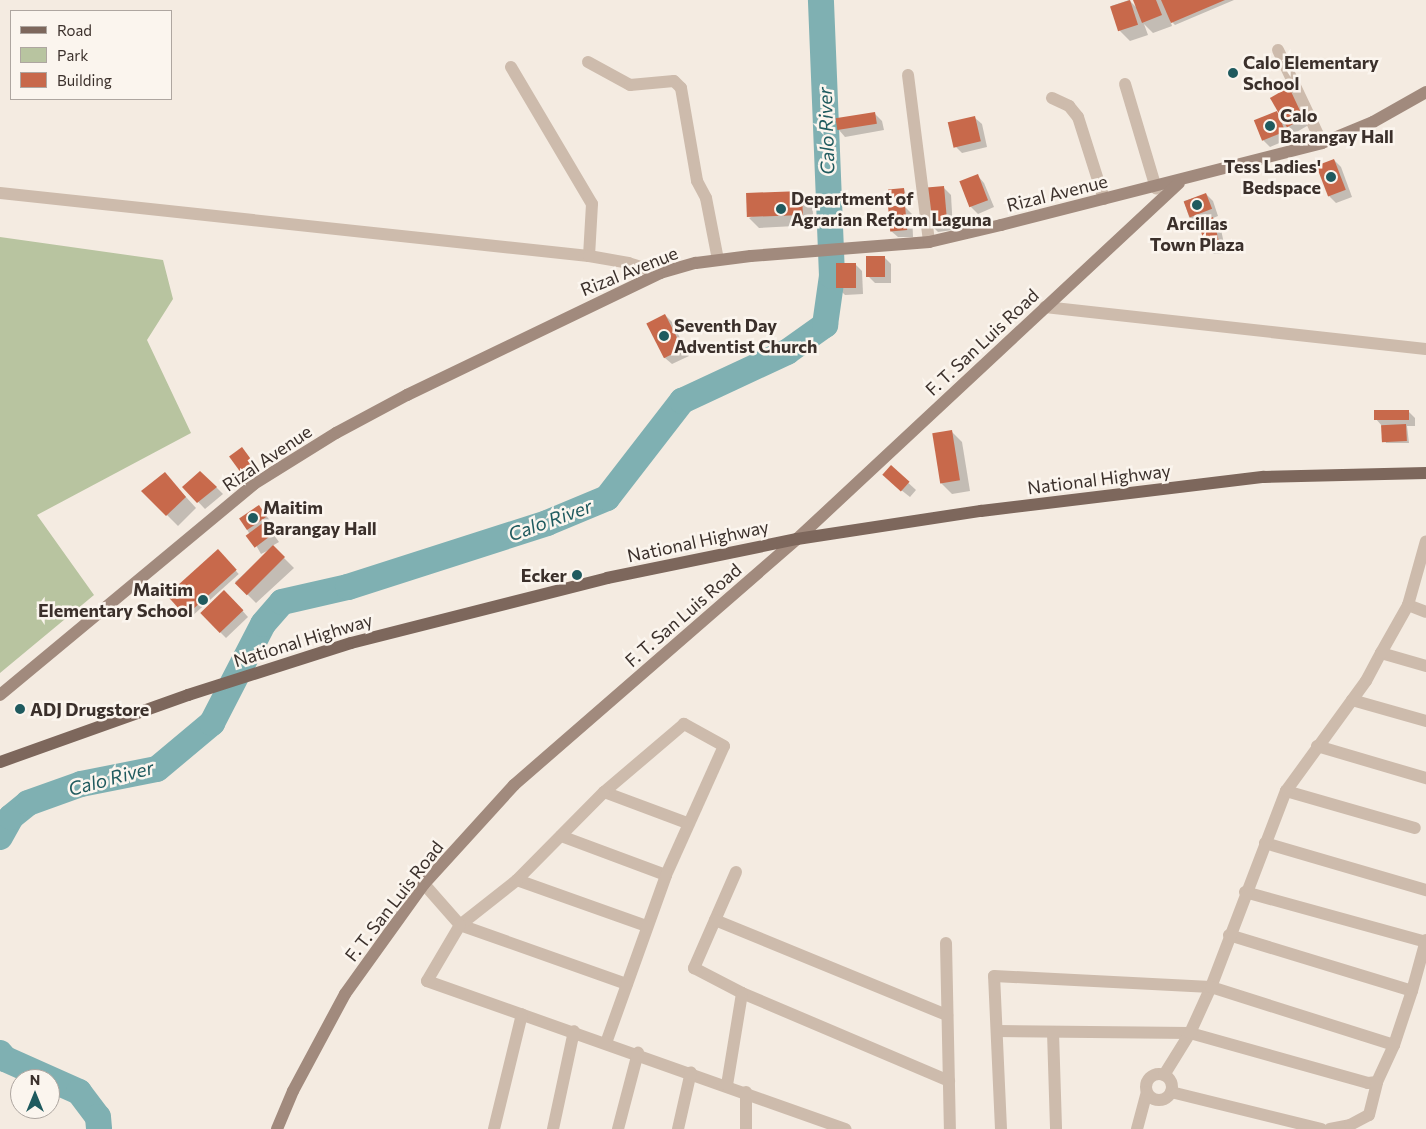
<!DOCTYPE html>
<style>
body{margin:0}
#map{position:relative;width:1426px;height:1129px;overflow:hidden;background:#f4ebe1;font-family:Commissioner,sans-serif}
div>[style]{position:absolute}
.green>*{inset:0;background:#b8c4a0}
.shadow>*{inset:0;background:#0003;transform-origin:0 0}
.river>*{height:26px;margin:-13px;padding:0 13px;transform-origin:13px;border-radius:13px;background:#7fb0b2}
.building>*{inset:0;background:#c8694b;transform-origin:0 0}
.minor>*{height:12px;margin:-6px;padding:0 6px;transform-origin:6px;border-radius:6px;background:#cdbbac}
.minor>.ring{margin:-6px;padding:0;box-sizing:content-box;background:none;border:12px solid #cdbbac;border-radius:50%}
.secondary>*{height:12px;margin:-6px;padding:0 6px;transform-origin:6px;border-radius:6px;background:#a18a7d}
.primary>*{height:12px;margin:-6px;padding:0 6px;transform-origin:6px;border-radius:6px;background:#7d675c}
.dots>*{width:14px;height:14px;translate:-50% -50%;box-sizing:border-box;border:2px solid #fbf5ee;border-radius:50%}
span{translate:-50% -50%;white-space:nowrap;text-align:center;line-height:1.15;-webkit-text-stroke:5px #fbf5ee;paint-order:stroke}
.poi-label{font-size:18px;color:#3b302b;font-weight:700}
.left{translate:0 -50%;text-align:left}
.right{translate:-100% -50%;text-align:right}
.street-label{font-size:18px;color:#3b302b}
.water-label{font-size:19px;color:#1f5a5e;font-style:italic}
.legend{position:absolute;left:10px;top:10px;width:162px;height:90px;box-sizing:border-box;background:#fbf5ee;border:1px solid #aea6a0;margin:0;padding:6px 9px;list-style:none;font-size:15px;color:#3b302b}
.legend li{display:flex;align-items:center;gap:10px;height:25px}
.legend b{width:25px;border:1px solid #aea6a0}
.north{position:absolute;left:10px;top:1069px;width:50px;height:50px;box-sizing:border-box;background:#fbf5ee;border:1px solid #aea6a0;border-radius:50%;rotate:0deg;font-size:14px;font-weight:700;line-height:20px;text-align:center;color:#3b302b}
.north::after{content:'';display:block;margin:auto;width:18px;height:22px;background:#1f5a5e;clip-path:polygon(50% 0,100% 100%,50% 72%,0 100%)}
</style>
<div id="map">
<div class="green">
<i style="clip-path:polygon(0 237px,163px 260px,173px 299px,147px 340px,191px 433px,37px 515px,94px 595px,0 673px)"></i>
</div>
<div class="shadow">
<i style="clip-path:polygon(1129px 0,1138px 9px,1135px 0,1234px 0,1175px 25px,1170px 20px,1172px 26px,1153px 33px,1144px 24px,1148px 35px,1130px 41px,1120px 31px,1111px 6px)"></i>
<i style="clip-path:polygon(1289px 88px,1312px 123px,1295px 133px,1285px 123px,1291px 138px,1270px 147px,1263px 140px,1277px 113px,1283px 119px)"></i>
<i style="clip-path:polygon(875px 114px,882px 121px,884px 130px,845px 137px,839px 130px,837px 120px)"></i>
<i style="clip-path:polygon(975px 118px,982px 124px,987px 147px,962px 153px,955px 146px)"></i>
<i style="clip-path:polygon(1334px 160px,1341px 167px,1352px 197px,1336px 203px,1329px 196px,1318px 166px)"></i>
<i style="clip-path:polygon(978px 176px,984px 183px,994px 207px,978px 214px,971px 207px)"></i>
<i style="clip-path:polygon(944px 188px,951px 195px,953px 230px,938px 232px,931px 225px)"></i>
<i style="clip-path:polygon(904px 189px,908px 202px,893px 204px,890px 201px)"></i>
<i style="clip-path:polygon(802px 193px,812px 203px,814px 225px,759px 228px,749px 218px)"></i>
<i style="clip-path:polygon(1206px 194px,1213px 201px,1218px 216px,1213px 218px,1220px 225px,1226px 253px,1214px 254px,1207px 247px,1199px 223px,1189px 217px,1184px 201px)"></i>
<i style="clip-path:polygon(905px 207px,912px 214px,913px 237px,898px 237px,891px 231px)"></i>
<i style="clip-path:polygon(884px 257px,891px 264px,891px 283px,875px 283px,868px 276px)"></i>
<i style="clip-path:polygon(855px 264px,862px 271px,863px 294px,845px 295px,838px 288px)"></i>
<i style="clip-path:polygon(665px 315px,672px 322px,689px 356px,672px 364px,665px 358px)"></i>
<i style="clip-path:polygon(1408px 411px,1415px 418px,1415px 426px,1407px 426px,1409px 443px,1386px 443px,1382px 426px,1376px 419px)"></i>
<i style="clip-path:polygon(952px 432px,962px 442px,970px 491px,952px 494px,941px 483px,934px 435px)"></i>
<i style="clip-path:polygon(242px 448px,261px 473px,249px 481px,242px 474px)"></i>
<i style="clip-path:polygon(891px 467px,916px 490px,910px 497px,891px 482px)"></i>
<i style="clip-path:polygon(175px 485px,196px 508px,178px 526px,143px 491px)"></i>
<i style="clip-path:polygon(184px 487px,216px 487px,223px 494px,205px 509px)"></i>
<i style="clip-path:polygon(259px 507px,273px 524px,268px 527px,279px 542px,272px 546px,294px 568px,256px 603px,235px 582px,273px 548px,261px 554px,241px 519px)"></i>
<i style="left:218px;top:551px;width:31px;height:66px;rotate:48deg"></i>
<i style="clip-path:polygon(231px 598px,248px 617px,226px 638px,219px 631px)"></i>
</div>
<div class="river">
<i style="left:0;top:837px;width:23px;rotate:-61deg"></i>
<i style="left:11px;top:817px;width:22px;rotate:-39deg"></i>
<i style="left:28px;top:803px;width:56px;rotate:-19.7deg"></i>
<i style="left:81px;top:784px;width:77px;rotate:-11.2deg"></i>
<i style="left:157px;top:769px;width:72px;rotate:-39.9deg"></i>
<i style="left:212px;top:723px;width:111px;rotate:-62.7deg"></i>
<i style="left:263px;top:624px;width:29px;rotate:-49deg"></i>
<i style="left:282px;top:602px;width:68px;rotate:-12.8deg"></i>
<i style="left:348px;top:587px;width:209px;rotate:-17.8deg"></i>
<i style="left:547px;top:523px;width:65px;rotate:-22.6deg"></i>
<i style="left:607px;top:498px;width:123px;rotate:-52.3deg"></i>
<i style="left:682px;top:401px;width:116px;rotate:-25deg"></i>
<i style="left:787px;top:352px;width:47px;rotate:-35.4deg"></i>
<i style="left:825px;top:325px;width:49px;rotate:-81.9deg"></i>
<i style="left:832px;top:276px;width:276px;rotate:-92.3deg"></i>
<i style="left:0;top:1053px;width:8px;rotate:50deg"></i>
<i style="left:5px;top:1059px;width:81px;rotate:24deg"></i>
<i style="left:79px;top:1092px;width:31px;rotate:53deg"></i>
<i style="left:98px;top:1117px;width:12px;rotate:85deg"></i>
</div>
<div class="building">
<i style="left:1130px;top:0;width:26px;height:21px;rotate:72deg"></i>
<i style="clip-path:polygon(1133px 0,1156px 0,1162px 15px,1142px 23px)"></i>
<i style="clip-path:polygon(1161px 0,1225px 0,1171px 23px)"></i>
<i style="left:1289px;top:87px;width:34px;height:22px;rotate:60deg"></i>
<i style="left:1277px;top:111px;width:22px;height:25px;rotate:68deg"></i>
<i style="left:875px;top:112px;width:12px;height:40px;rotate:81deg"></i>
<i style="left:975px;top:116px;width:26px;height:28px;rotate:77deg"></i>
<i style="left:1334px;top:159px;width:33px;height:19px;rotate:69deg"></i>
<i style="left:978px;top:174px;width:28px;height:20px;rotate:69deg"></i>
<i style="left:944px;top:186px;width:38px;height:17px;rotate:85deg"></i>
<i style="left:904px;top:188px;width:12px;height:16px;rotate:85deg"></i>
<i style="left:802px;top:191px;width:24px;height:56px;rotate:88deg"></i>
<i style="left:1206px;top:193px;width:17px;height:24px;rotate:69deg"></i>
<i style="left:905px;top:205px;width:25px;height:17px;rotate:85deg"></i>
<i style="clip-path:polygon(1213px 217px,1220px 246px,1206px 248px,1198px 222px)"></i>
<i style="left:866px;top:256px;width:19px;height:21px"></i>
<i style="left:836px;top:263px;width:20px;height:25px"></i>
<i style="left:665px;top:314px;width:39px;height:21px;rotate:63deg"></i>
<i style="left:1374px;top:410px;width:35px;height:10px"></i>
<i style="left:1406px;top:424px;width:17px;height:25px;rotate:87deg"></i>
<i style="left:952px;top:430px;width:51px;height:20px;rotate:81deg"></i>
<i style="left:242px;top:447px;width:22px;height:16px;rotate:54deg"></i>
<i style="left:891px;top:465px;width:25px;height:13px;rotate:42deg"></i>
<i style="clip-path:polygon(200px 471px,217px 487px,197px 503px,182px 487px)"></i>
<i style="clip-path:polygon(165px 472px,186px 497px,166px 516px,141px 491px)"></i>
<i style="left:259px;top:505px;width:14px;height:24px;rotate:56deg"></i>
<i style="left:264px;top:522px;width:15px;height:23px;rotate:53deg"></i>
<i style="left:273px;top:545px;width:17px;height:54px;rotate:45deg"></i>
<i style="left:218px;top:549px;width:28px;height:69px;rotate:48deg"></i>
<i style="left:224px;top:590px;width:28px;height:33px;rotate:46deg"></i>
</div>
<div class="minor">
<i style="left:1278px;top:50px;width:103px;rotate:64.7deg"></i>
<i style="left:588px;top:62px;width:48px;rotate:28.7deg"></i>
<i style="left:630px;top:85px;width:44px;rotate:-5.2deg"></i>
<i style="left:674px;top:81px;width:10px;rotate:45deg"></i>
<i style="left:681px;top:88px;width:94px;rotate:80.2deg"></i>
<i style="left:697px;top:181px;width:19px;rotate:62deg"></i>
<i style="left:706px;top:198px;width:63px;rotate:79deg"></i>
<i style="left:511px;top:67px;width:159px;rotate:59.4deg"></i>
<i style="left:592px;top:204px;width:52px;rotate:93.3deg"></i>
<i style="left:908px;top:75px;width:168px;rotate:82.8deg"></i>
<i style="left:1125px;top:84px;width:109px;rotate:73.4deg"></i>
<i style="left:1052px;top:98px;width:19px;rotate:25deg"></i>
<i style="left:1069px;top:106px;width:14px;rotate:51deg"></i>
<i style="left:1078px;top:117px;width:86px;rotate:72.4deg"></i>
<i style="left:0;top:193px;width:592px;rotate:6.11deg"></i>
<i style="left:589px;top:256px;width:40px;rotate:10deg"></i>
<i style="left:628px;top:263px;width:34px;rotate:17deg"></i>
<i style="left:1045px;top:307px;width:383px;rotate:6.3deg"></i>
<i style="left:1408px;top:605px;width:19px;rotate:21deg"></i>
<i style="left:1381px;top:653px;width:47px;rotate:16.1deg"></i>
<i style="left:1352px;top:700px;width:77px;rotate:15.8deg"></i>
<i style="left:1317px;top:746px;width:114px;rotate:16.4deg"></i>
<i style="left:1286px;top:791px;width:134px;rotate:16deg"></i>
<i style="left:604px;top:792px;width:89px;rotate:20.5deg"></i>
<i style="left:561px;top:836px;width:112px;rotate:20.4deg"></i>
<i style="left:1265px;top:843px;width:168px;rotate:16.3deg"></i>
<i style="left:736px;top:872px;width:105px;rotate:113.6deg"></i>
<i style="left:694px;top:968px;width:54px;rotate:27.5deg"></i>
<i style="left:742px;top:993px;width:225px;rotate:23deg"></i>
<i style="left:517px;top:880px;width:137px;rotate:19.6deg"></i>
<i style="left:424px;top:884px;width:55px;rotate:48.7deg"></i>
<i style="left:460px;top:925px;width:177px;rotate:19.5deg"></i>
<i style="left:1245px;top:892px;width:188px;rotate:15.4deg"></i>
<i style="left:715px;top:920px;width:251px;rotate:22.3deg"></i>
<i style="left:1229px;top:935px;width:191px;rotate:17deg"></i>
<i style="left:1412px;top:991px;width:53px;rotate:-74.6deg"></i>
<i style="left:946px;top:943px;width:186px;rotate:88.8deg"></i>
<i style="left:997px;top:1031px;width:193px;rotate:0.6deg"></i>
<i style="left:1190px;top:1033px;width:185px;rotate:15.7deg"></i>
<i style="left:1368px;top:1083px;width:9px;rotate:-6deg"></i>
<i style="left:1377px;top:1082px;width:41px;rotate:-65.3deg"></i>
<i style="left:1394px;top:1045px;width:57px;rotate:-71.6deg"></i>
<i style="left:1053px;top:1032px;width:97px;rotate:88.2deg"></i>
<i style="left:606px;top:1043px;width:178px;rotate:-70.3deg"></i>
<i style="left:666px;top:875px;width:141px;rotate:-65.8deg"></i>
<i style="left:724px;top:746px;width:46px;rotate:-151.2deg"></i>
<i style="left:684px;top:724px;width:105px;rotate:139.6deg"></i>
<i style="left:604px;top:792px;width:124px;rotate:134.7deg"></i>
<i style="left:517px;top:880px;width:73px;rotate:141.7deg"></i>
<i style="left:460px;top:925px;width:65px;rotate:120.5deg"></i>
<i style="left:427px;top:981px;width:444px;rotate:19.5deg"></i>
<i class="ring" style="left:1146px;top:1074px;width:14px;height:14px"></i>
<i style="left:1164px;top:1075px;width:49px;rotate:-58.2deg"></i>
<i style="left:1190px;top:1033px;width:51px;rotate:-65.5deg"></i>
<i style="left:1211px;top:987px;width:210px;rotate:-69.1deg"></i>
<i style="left:1286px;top:791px;width:136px;rotate:-54deg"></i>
<i style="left:1366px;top:681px;width:32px;rotate:-62deg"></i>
<i style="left:1381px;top:653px;width:55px;rotate:-60.6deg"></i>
<i style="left:1408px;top:605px;width:66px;rotate:-74.3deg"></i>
<i style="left:727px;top:1085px;width:93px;rotate:-80.7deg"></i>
<i style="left:1171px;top:1092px;width:155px;rotate:13.8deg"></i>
<i style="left:494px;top:1129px;width:118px;rotate:-76.3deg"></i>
<i style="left:553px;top:1129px;width:100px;rotate:-77.9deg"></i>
<i style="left:618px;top:1129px;width:79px;rotate:-75.3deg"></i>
<i style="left:678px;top:1129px;width:58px;rotate:-77.2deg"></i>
<i style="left:746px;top:1129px;width:37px;rotate:-90deg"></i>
<i style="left:1001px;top:1129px;width:153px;rotate:-92.6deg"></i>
<i style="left:994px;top:976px;width:217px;rotate:2.9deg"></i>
<i style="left:1211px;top:987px;width:192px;rotate:17.6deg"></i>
<i style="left:1137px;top:1129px;width:38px;rotate:-75deg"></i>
<i style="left:1330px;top:1129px;width:20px;rotate:-11deg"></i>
<i style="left:1350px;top:1125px;width:21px;rotate:-28deg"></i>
<i style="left:1369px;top:1115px;width:34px;rotate:-76deg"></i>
</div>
<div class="secondary">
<i style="left:0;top:695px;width:330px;rotate:-39.7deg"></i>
<i style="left:254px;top:484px;width:97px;rotate:-31.9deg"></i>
<i style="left:336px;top:433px;width:81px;rotate:-28.2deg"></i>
<i style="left:407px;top:395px;width:281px;rotate:-25.7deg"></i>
<i style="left:660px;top:273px;width:37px;rotate:-16deg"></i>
<i style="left:696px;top:263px;width:55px;rotate:-7.3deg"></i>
<i style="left:751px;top:256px;width:179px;rotate:-4.5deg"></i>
<i style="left:929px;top:242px;width:74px;rotate:-13.3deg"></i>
<i style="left:1001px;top:225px;width:331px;rotate:-14.3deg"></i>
<i style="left:1322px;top:143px;width:55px;rotate:-22.4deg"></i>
<i style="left:1373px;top:122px;width:61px;rotate:-29.5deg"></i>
<i style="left:277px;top:1129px;width:41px;rotate:-67.2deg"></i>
<i style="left:293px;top:1091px;width:110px;rotate:-61.8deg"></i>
<i style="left:345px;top:994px;width:135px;rotate:-54.3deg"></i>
<i style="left:424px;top:884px;width:134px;rotate:-47.7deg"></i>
<i style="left:514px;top:785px;width:375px;rotate:-41deg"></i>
<i style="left:797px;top:539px;width:522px;rotate:-42.98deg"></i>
</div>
<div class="primary">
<i style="left:0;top:762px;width:200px;rotate:-19.6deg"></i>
<i style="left:188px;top:695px;width:171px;rotate:-17.7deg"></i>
<i style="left:351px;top:643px;width:264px;rotate:-14.2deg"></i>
<i style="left:607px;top:578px;width:194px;rotate:-11.6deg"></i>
<i style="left:797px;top:539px;width:186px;rotate:-8.7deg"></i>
<i style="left:981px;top:511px;width:285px;rotate:-6.9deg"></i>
<i style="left:1264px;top:477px;width:162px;rotate:-1.4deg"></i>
</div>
<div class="dots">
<i style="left:1233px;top:73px;background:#1f5a5e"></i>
<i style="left:1270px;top:126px;background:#1f5a5e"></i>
<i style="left:1331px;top:177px;background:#1f5a5e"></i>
<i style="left:1197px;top:205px;background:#1f5a5e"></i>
<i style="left:781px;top:209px;background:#1f5a5e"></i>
<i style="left:664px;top:336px;background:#1f5a5e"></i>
<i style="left:253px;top:518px;background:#1f5a5e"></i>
<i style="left:577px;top:575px;background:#1f5a5e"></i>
<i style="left:203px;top:600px;background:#1f5a5e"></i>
<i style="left:20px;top:709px;background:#1f5a5e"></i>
</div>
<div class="poi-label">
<span class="left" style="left:1243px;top:73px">Calo Elementary<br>School</span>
<span class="left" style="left:1280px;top:126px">Calo<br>Barangay Hall</span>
<span class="right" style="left:1321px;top:177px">Tess Ladies'<br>Bedspace</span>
<span class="left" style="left:791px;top:209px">Department of<br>Agrarian Reform Laguna</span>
<span style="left:1197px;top:234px">Arcillas<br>Town Plaza</span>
<span class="left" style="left:674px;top:336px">Seventh Day<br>Adventist Church</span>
<span class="left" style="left:263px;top:518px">Maitim<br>Barangay Hall</span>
<span class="right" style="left:567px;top:575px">Ecker</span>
<span class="right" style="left:193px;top:600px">Maitim<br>Elementary School</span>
<span class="left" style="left:30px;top:709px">ADJ Drugstore</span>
</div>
<div class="street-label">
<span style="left:1057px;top:193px;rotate:-14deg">Rizal Avenue</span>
<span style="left:629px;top:271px;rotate:-22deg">Rizal Avenue</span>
<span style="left:982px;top:342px;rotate:-43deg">F. T. San Luis Road</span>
<span style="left:267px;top:458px;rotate:-34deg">Rizal Avenue</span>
<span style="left:1099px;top:479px;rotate:-7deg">National Highway</span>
<span style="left:698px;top:541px;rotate:-12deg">National Highway</span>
<span style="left:683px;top:615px;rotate:-41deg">F. T. San Luis Road</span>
<span style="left:303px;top:640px;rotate:-17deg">National Highway</span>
<span style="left:394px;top:901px;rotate:-52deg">F. T. San Luis Road</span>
</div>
<div class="water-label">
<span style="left:826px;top:131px;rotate:-92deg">Calo River</span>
<span style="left:550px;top:520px;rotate:-20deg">Calo River</span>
<span style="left:111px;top:778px;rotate:-15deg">Calo River</span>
</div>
<ul class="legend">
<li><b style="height:6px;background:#7d675c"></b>Road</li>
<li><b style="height:14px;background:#b8c4a0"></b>Park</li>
<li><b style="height:14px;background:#c8694b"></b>Building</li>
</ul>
<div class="north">N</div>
</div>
